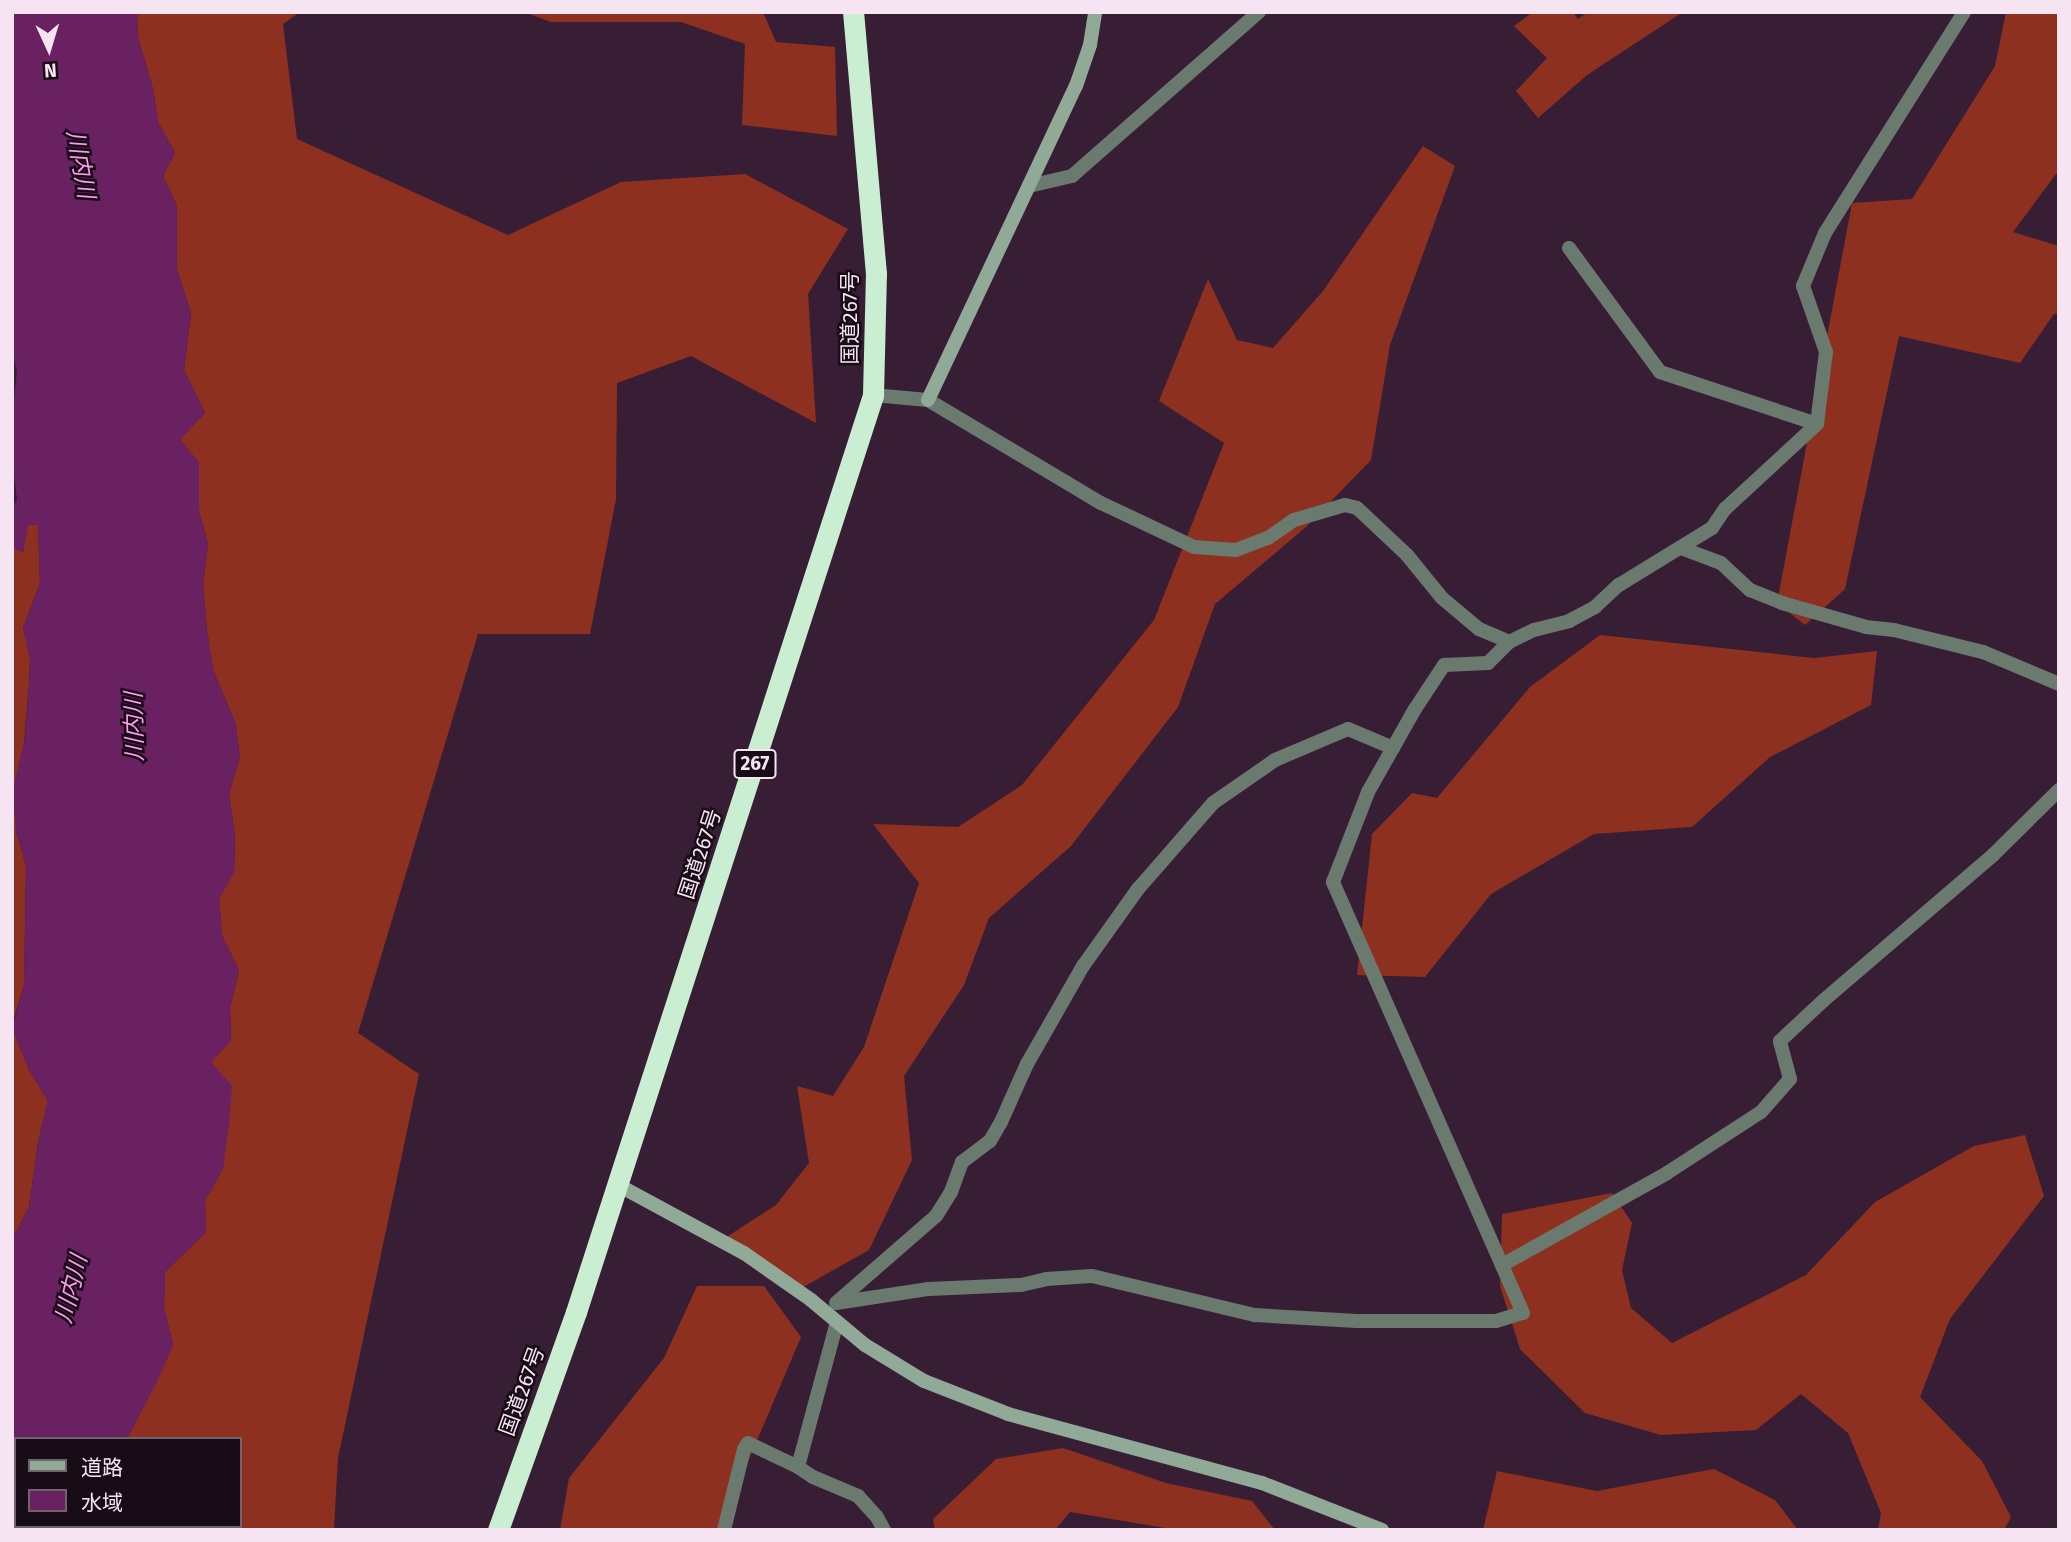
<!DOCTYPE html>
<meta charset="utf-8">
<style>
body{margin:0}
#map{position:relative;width:2071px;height:1542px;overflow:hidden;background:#381e34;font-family:"Fira Sans","Noto Sans JP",sans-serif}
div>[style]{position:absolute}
.forest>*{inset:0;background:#8d301f}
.water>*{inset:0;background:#692161}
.street>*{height:14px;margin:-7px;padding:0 7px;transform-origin:7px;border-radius:7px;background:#6b7a6f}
.secondary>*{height:14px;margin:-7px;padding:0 7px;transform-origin:7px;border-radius:7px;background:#91a997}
.highway>*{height:21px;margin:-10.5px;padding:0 10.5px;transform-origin:10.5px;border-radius:10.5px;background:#c9eed2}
span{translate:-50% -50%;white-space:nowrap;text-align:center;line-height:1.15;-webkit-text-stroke:5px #180d16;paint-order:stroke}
.shield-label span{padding:2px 5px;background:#180d16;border:2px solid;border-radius:5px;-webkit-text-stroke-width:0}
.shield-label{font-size:19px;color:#f6e4f3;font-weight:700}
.street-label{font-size:21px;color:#f6e4f3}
.water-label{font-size:23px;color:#fe99ef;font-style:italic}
.frame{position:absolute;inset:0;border:14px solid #f6e4f3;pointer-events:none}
.legend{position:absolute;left:14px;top:1437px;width:228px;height:91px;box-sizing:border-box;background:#180d16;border:2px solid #71636e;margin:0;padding:9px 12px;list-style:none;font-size:21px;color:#f6e4f3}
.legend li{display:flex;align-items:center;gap:14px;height:35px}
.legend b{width:35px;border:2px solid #71636e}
.north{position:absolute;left:14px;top:14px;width:70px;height:70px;-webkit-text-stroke:5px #180d16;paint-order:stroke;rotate:176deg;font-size:19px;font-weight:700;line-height:28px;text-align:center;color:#f6e4f3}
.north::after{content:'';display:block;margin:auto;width:24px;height:32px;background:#f6e4f3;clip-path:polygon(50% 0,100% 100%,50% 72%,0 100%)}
</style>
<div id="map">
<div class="forest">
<i style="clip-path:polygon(137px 12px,300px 12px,283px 24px,297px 139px,508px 235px,621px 182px,745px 174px,848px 229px,808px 294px,816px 423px,691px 356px,617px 383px,616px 499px,590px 634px,478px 634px,358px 1033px,419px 1074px,338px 1458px,334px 1530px,93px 1530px,95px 1526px,240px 1526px,240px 1439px,127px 1439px,173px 1345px,164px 1308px,165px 1272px,206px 1232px,205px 1200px,223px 1169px,211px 1062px,231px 1040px,230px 1008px,239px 970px,222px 936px,219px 898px,234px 872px,235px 835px,229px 794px,240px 756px,235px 722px,213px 670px,207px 630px,203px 584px,208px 544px,199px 511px,199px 463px,180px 439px,205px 413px,184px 370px,191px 313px,177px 270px,177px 206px,163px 176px,175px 153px,158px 122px,153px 89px,138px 37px)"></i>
<i style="clip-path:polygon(524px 12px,763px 12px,776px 42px,835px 47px,837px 136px,742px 125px,745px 44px,681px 22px,551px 22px)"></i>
<i style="clip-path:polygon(1533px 12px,1573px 12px,1578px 19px,1588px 12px,1683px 12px,1587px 75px,1538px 118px,1516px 91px,1547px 58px,1514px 26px)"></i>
<i style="clip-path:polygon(2006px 12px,2059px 12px,2059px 173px,2056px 174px,2013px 232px,2059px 246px,2059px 313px,2054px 314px,2020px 363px,1899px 336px,1845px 589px,1805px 625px,1777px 603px,1852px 203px,1912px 199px,1995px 66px)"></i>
<i style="clip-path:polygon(1423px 146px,1455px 166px,1390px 345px,1371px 460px,1306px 527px,1215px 604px,1178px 707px,1071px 846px,989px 918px,964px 985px,904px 1076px,912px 1160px,869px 1250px,798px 1290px,725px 1238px,776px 1205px,809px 1163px,797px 1086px,833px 1096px,864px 1047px,919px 883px,873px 824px,958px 827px,1022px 785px,1154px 620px,1224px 443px,1159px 401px,1208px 279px,1237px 340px,1273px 348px,1323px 291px)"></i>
<i style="clip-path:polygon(28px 524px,38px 525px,40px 583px,23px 628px,30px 657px,29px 685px,16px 831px,26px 866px,24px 986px,12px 1024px,12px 547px,23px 552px)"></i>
<i style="clip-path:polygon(1600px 635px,1814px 658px,1877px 651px,1871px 705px,1770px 757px,1692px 827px,1594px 834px,1491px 894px,1425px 977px,1357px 975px,1372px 834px,1412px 793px,1437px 798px,1530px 687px)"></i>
<i style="clip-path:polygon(12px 1028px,29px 1070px,48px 1101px,38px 1142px,29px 1207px,12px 1240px)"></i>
<i style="clip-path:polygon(2025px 1135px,2044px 1196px,1950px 1319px,1920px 1397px,1982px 1461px,2011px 1517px,2004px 1530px,1878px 1530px,1881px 1513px,1848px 1433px,1801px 1394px,1756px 1430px,1661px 1435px,1585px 1413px,1520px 1349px,1500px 1286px,1502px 1214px,1612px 1193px,1632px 1223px,1622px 1270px,1631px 1308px,1672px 1343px,1806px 1275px,1875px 1202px,1974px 1146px)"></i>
<i style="clip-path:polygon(697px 1286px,764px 1286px,801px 1337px,719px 1530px,560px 1530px,569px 1478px,664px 1358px)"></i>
<i style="clip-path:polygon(1063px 1448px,1166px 1483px,1252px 1501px,1275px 1530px,1177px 1530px,1070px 1512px,1055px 1530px,935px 1530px,933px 1519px,996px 1459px)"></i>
<i style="clip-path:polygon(1714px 1469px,1775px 1500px,1798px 1530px,1483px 1530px,1497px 1471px,1597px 1491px)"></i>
</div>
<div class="water">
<i style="clip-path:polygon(12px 12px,137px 12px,138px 37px,153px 89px,158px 122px,175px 153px,163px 176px,177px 206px,177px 270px,191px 313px,184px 370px,205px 413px,180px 439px,199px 463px,199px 511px,208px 544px,203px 584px,207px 630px,213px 670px,235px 722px,240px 756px,229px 794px,235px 835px,234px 872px,219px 898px,222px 936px,239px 970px,230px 1008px,231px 1041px,211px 1062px,232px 1086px,229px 1124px,223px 1169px,205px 1200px,206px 1232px,165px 1272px,164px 1308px,173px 1345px,157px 1382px,127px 1439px,16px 1439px,16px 1526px,95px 1526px,93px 1530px,12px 1530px,12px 1240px,29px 1207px,38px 1142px,48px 1101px,29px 1070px,12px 1028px,24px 985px,26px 866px,16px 831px,13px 790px,25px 737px,29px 685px,30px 657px,23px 628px,40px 583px,38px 525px,28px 525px,23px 553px,12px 547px,12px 508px,17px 500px,12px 458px,12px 417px,17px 372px,12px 349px)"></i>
</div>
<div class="street">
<i style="left:1029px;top:186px;width:44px;rotate:-13.1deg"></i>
<i style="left:1072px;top:176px;width:249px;rotate:-41.3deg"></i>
<i style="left:1569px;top:248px;width:154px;rotate:53.7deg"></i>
<i style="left:1660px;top:372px;width:165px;rotate:18.3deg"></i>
<i style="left:873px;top:395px;width:55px;rotate:5.2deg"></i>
<i style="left:928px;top:400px;width:201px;rotate:30.8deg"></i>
<i style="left:1101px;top:503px;width:103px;rotate:25.3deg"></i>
<i style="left:1194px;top:547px;width:42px;rotate:4.1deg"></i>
<i style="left:1236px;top:550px;width:34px;rotate:-21deg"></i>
<i style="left:1268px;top:538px;width:32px;rotate:-35deg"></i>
<i style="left:1294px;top:520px;width:53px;rotate:-16.4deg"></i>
<i style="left:1345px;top:505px;width:12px;rotate:14deg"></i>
<i style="left:1357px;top:508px;width:69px;rotate:43.2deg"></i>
<i style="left:1407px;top:555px;width:55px;rotate:50.9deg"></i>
<i style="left:1442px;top:598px;width:48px;rotate:40deg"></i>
<i style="left:1479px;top:629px;width:33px;rotate:23deg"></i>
<i style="left:1509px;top:642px;width:28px;rotate:-26deg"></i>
<i style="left:1534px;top:630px;width:36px;rotate:-14deg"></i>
<i style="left:1569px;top:621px;width:30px;rotate:-28deg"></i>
<i style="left:1595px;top:607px;width:33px;rotate:-43deg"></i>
<i style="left:1619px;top:585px;width:109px;rotate:-31.5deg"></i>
<i style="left:1712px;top:528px;width:23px;rotate:-56deg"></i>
<i style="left:1725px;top:509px;width:125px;rotate:-42.7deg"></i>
<i style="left:1817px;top:424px;width:73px;rotate:-82.9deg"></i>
<i style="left:1826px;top:352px;width:70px;rotate:-109.2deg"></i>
<i style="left:1803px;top:286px;width:57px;rotate:-67.5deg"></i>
<i style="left:1825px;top:233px;width:261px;rotate:-57.8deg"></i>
<i style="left:1681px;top:548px;width:43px;rotate:20.6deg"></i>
<i style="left:1721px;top:563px;width:40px;rotate:43deg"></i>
<i style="left:1750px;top:590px;width:35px;rotate:22deg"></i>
<i style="left:1782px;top:603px;width:87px;rotate:15.9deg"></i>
<i style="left:1866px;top:627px;width:28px;rotate:6deg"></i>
<i style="left:1894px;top:630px;width:92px;rotate:13.9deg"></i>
<i style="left:1983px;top:652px;width:82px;rotate:22.8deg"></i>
<i style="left:1502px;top:1265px;width:189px;rotate:-29.1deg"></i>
<i style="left:1667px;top:1173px;width:112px;rotate:-33deg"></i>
<i style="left:1761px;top:1112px;width:44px;rotate:-48.7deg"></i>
<i style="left:1790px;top:1079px;width:39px;rotate:-105deg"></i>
<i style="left:1780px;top:1041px;width:60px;rotate:-43deg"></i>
<i style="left:1824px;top:1000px;width:223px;rotate:-40.6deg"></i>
<i style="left:1993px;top:855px;width:93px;rotate:-44.6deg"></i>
<i style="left:837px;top:1302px;width:131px;rotate:-41deg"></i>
<i style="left:936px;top:1216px;width:28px;rotate:-58deg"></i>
<i style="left:951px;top:1192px;width:32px;rotate:-70deg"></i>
<i style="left:962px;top:1162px;width:35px;rotate:-37deg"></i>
<i style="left:990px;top:1141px;width:22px;rotate:-60deg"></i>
<i style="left:1001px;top:1122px;width:64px;rotate:-65.9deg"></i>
<i style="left:1027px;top:1064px;width:113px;rotate:-60.3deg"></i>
<i style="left:1083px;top:966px;width:95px;rotate:-54.5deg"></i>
<i style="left:1138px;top:889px;width:114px;rotate:-48.9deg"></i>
<i style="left:1213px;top:803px;width:75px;rotate:-34.7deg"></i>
<i style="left:1275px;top:760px;width:79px;rotate:-23deg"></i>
<i style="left:1348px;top:729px;width:49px;rotate:22.9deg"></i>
<i style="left:836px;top:1303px;width:94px;rotate:-8.6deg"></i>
<i style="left:929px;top:1289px;width:92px;rotate:-2.5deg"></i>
<i style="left:1021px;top:1285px;width:26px;rotate:-13deg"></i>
<i style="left:1046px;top:1279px;width:46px;rotate:-3.7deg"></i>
<i style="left:1092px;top:1276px;width:168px;rotate:13.5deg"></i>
<i style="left:1255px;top:1315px;width:102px;rotate:3.4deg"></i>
<i style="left:1357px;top:1321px;width:139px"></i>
<i style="left:1496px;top:1321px;width:28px;rotate:-17deg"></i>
<i style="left:1523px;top:1313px;width:471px;rotate:-113.8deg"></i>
<i style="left:1333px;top:882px;width:97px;rotate:-68.7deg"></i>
<i style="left:1368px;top:792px;width:95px;rotate:-60.5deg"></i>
<i style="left:1415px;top:709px;width:53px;rotate:-56.6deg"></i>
<i style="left:1444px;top:665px;width:44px;rotate:-2.6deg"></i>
<i style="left:1488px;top:663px;width:30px;rotate:-45deg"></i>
<i style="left:837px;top:1322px;width:150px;rotate:105.1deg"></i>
<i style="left:798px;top:1467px;width:18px;rotate:34deg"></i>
<i style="left:813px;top:1477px;width:49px;rotate:22.9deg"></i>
<i style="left:858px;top:1496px;width:28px;rotate:48deg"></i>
<i style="left:877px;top:1517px;width:15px;rotate:62deg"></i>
<i style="left:724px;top:1530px;width:83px;rotate:-76.1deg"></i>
<i style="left:744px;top:1449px;width:7px;rotate:-56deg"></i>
<i style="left:748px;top:1443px;width:55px;rotate:25.6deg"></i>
</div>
<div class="secondary">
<i style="left:928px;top:400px;width:347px;rotate:-64.8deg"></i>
<i style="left:1076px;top:86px;width:43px;rotate:-71.1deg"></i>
<i style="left:1090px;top:45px;width:33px;rotate:-81deg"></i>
<i style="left:618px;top:1185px;width:143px;rotate:28.4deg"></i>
<i style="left:744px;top:1253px;width:82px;rotate:35deg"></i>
<i style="left:811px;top:1300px;width:70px;rotate:39.8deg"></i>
<i style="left:865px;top:1345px;width:69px;rotate:31.4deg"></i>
<i style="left:924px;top:1381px;width:90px;rotate:21.4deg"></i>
<i style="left:1008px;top:1414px;width:263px;rotate:15.2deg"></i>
<i style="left:1262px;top:1483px;width:129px;rotate:21.4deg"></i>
</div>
<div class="highway">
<i style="left:498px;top:1530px;width:232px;rotate:-70.3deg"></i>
<i style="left:576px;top:1312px;width:964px;rotate:-72.05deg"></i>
<i style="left:873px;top:395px;width:121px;rotate:-88.6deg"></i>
<i style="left:876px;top:274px;width:263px;rotate:-95deg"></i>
</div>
<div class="shield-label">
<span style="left:755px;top:764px">267</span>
</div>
<div class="street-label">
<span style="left:850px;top:318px;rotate:-90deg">国道267号</span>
<span style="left:700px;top:854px;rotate:-72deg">国道267号</span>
<span style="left:522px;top:1391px;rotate:-70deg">国道267号</span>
</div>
<div class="water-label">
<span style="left:81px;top:164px;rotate:80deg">川内川</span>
<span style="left:134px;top:727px;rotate:-91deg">川内川</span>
<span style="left:71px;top:1289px;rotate:-76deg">川内川</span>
</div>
<div class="frame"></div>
<ul class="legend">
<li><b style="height:9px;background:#91a997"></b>道路</li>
<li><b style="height:19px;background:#692161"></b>水域</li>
</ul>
<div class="north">N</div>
</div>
